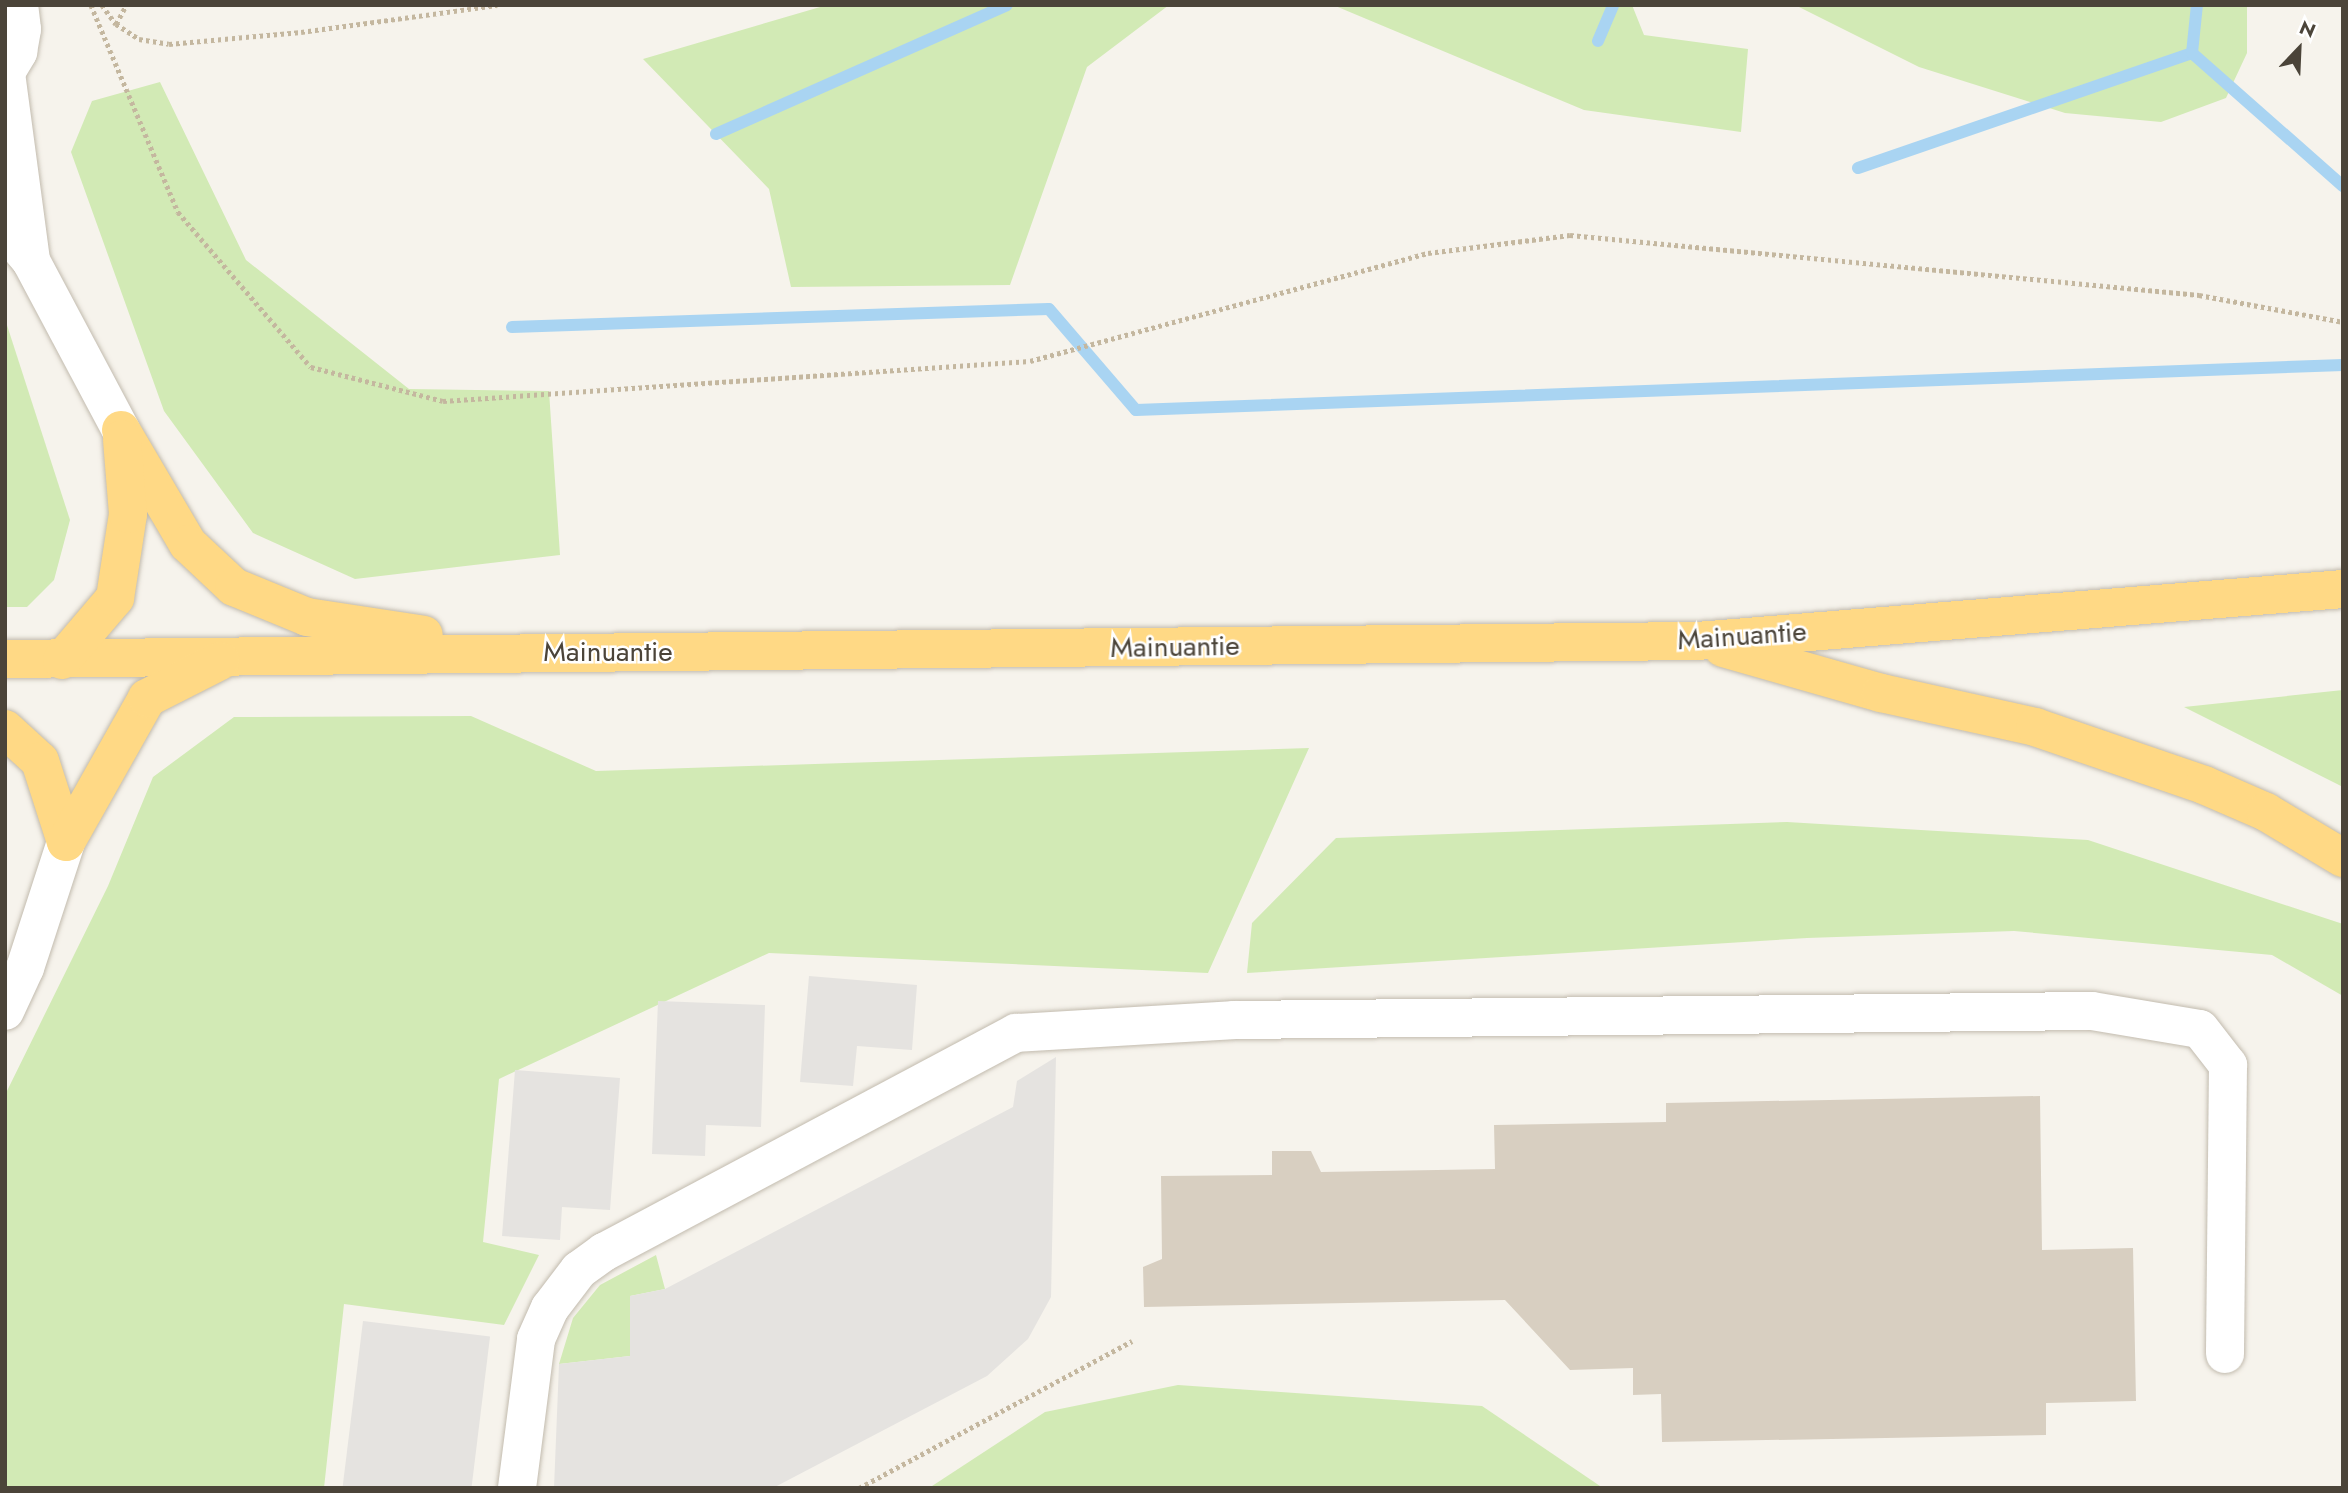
<!DOCTYPE html>
<style>
body{margin:0}
#map{position:relative;width:2348px;height:1493px;overflow:hidden;background:#f6f3ec;font-family:Jost,sans-serif}
div>[style]{position:absolute}
.green>*{inset:0;background:#d2eab5}
.parking>*{inset:0;background:#e5e3e0;transform-origin:0 0}
.stream>*{height:12px;margin:-6px;padding:0 6px;transform-origin:6px;border-radius:6px;background:#a9d4f2}
.building>*{inset:0;background:#d8cfc1}
.path>*{height:4.5px;margin-top:-2.25px;transform-origin:0;background:repeating-linear-gradient(90deg,#c4b79f 0 3.5px,transparent 0 7px)}
.roads{filter:drop-shadow(0 0 2px #c2bbae) drop-shadow(0 0 2px #c2bbae)}
.minor>*{height:38px;margin:-19px;padding:0 19px;transform-origin:19px;border-radius:19px;background:#fff}
.tertiary>*{height:38px;margin:-19px;padding:0 19px;transform-origin:19px;border-radius:19px;background:#fff}
.trunk>*{height:38px;margin:-19px;padding:0 19px;transform-origin:19px;border-radius:19px;background:#ffd985}
span{translate:-50% -50%;white-space:nowrap;text-align:center;line-height:1.15;-webkit-text-stroke:5px #fff;paint-order:stroke}
.street-label{font-size:28px;color:#4b4439}
.frame{position:absolute;inset:0;border:7px solid #4b4439;pointer-events:none}
.north{position:absolute;left:2264px;top:14px;width:70px;height:70px;-webkit-text-stroke:5px #fff;paint-order:stroke;rotate:23deg;font-size:19px;font-weight:700;line-height:28px;text-align:center;color:#4b4439}
.north::after{content:'';display:block;margin:auto;width:24px;height:32px;background:#4b4439;clip-path:polygon(50% 0,100% 100%,50% 72%,0 100%)}
</style>
<div id="map">
<div class="green">
<i style="clip-path:polygon(827px 5px,1169px 5px,1087px 67px,1010px 285px,791px 287px,769px 189px,643px 59px)"></i>
<i style="clip-path:polygon(1333px 5px,1632px 5px,1644px 35px,1748px 49px,1741px 132px,1584px 110px)"></i>
<i style="clip-path:polygon(1795px 5px,2247px 5px,2247px 53px,2226px 98px,2161px 122px,2065px 113px,1919px 67px)"></i>
<i style="clip-path:polygon(160px 82px,246px 260px,409px 389px,549px 391px,560px 555px,355px 579px,253px 533px,164px 411px,71px 152px,92px 101px)"></i>
<i style="clip-path:polygon(5px 319px,70px 520px,54px 580px,27px 607px,5px 607px)"></i>
<i style="clip-path:polygon(2343px 690px,2343px 787px,2184px 707px)"></i>
<i style="clip-path:polygon(471px 716px,596px 771px,1309px 748px,1208px 973px,769px 953px,499px 1079px,483px 1242px,539px 1255px,504px 1325px,344px 1304px,324px 1488px,5px 1488px,5px 1095px,108px 886px,153px 777px,234px 717px)"></i>
<i style="clip-path:polygon(1787px 822px,2088px 840px,2343px 924px,2343px 996px,2272px 955px,2014px 931px,1807px 938px,1247px 973px,1252px 923px,1336px 838px)"></i>
<i style="clip-path:polygon(656px 1255px,665px 1289px,630px 1296px,630px 1356px,559px 1364px,573px 1318px,600px 1285px)"></i>
<i style="clip-path:polygon(1178px 1385px,1482px 1406px,1603px 1488px,929px 1488px,1045px 1412px)"></i>
</div>
<div class="parking">
<i style="clip-path:polygon(809px 976px,917px 985px,912px 1050px,857px 1046px,853px 1086px,800px 1082px)"></i>
<i style="clip-path:polygon(658px 1001px,765px 1005px,761px 1127px,706px 1125px,705px 1156px,652px 1154px)"></i>
<i style="clip-path:polygon(1056px 1057px,1051px 1297px,1028px 1339px,987px 1376px,773px 1488px,554px 1488px,559px 1364px,630px 1356px,630px 1296px,665px 1289px,1013px 1107px,1017px 1081px)"></i>
<i style="clip-path:polygon(515px 1070px,620px 1078px,610px 1210px,562px 1207px,560px 1240px,502px 1236px)"></i>
<i style="left:363px;top:1321px;width:128px;height:168px;rotate:7deg"></i>
</div>
<div class="stream">
<i style="left:1598px;top:41px;width:39px;rotate:-67deg"></i>
<i style="left:2192px;top:53px;width:48px;rotate:-84.1deg"></i>
<i style="left:716px;top:134px;width:318px;rotate:-23.9deg"></i>
<i style="left:1858px;top:168px;width:353px;rotate:-19deg"></i>
<i style="left:2192px;top:53px;width:201px;rotate:41.4deg"></i>
<i style="left:512px;top:327px;width:537px;rotate:-1.92deg"></i>
<i style="left:1049px;top:309px;width:133px;rotate:49.3deg"></i>
<i style="left:1136px;top:410px;width:1208px;rotate:-2.14deg"></i>
</div>
<div class="building">
<i style="clip-path:polygon(2040px 1096px,2042px 1250px,2133px 1248px,2136px 1401px,2046px 1403px,2046px 1435px,1662px 1442px,1661px 1394px,1633px 1395px,1633px 1368px,1570px 1370px,1505px 1300px,1144px 1307px,1143px 1267px,1162px 1259px,1161px 1176px,1272px 1175px,1272px 1151px,1311px 1151px,1321px 1172px,1495px 1169px,1494px 1125px,1666px 1122px,1666px 1103px)"></i>
</div>
<div class="path">
<i style="left:91px;top:5px;width:225px;rotate:67.2deg"></i>
<i style="left:178px;top:212px;width:204px;rotate:49.4deg"></i>
<i style="left:311px;top:367px;width:136px;rotate:14.4deg"></i>
<i style="left:443px;top:401px;width:588px;rotate:-3.9deg"></i>
<i style="left:1030px;top:361px;width:412px;rotate:-15.2deg"></i>
<i style="left:1428px;top:253px;width:143px;rotate:-7.2deg"></i>
<i style="left:1570px;top:235px;width:632px;rotate:5.45deg"></i>
<i style="left:2199px;top:295px;width:147px;rotate:10.6deg"></i>
<i style="left:102px;top:5px;width:24px;rotate:54deg"></i>
<i style="left:116px;top:24px;width:27px;rotate:33deg"></i>
<i style="left:139px;top:39px;width:30px;rotate:9deg"></i>
<i style="left:169px;top:44px;width:133px;rotate:-5.2deg"></i>
<i style="left:301px;top:32px;width:198px;rotate:-7.8deg"></i>
<i style="left:116px;top:24px;width:21px;rotate:-62deg"></i>
<i style="left:859px;top:1488px;width:310px;rotate:-28.3deg"></i>
</div>
<div class="roads">
<div class="minor">
<i style="left:517px;top:1488px;width:150px;rotate:-82.7deg"></i>
<i style="left:536px;top:1339px;width:34px;rotate:-66deg"></i>
<i style="left:550px;top:1308px;width:48px;rotate:-52.7deg"></i>
<i style="left:579px;top:1270px;width:31px;rotate:-36deg"></i>
<i style="left:604px;top:1252px;width:467px;rotate:-28deg"></i>
<i style="left:1016px;top:1033px;width:218px;rotate:-3.4deg"></i>
<i style="left:1234px;top:1020px;width:858px;rotate:-0.6deg"></i>
<i style="left:2092px;top:1011px;width:109px;rotate:9.5deg"></i>
<i style="left:2200px;top:1029px;width:46px;rotate:52.1deg"></i>
<i style="left:2228px;top:1065px;width:289px;rotate:90.6deg"></i>
</div>
<div class="tertiary">
<i style="left:6px;top:73px;width:190px;rotate:82.4deg"></i>
<i style="left:5px;top:74px;width:26px;rotate:-59deg"></i>
<i style="left:18px;top:52px;width:23px;rotate:-80deg"></i>
<i style="left:22px;top:29px;width:24px;rotate:-97deg"></i>
<i style="left:5px;top:230px;width:40px;rotate:50deg"></i>
<i style="left:31px;top:261px;width:191px;rotate:62deg"></i>
<i style="left:5px;top:1011px;width:47px;rotate:-65.1deg"></i>
<i style="left:25px;top:968px;width:133px;rotate:-72deg"></i>
</div>
<div class="trunk">
<i style="left:121px;top:430px;width:132px;rotate:59.6deg"></i>
<i style="left:188px;top:544px;width:63px;rotate:43.1deg"></i>
<i style="left:234px;top:587px;width:79px;rotate:22.3deg"></i>
<i style="left:307px;top:617px;width:118px;rotate:8.7deg"></i>
<i style="left:1723px;top:648px;width:164px;rotate:15.9deg"></i>
<i style="left:1881px;top:693px;width:158px;rotate:12.4deg"></i>
<i style="left:2035px;top:727px;width:179px;rotate:18.9deg"></i>
<i style="left:2204px;top:785px;width:68px;rotate:23.5deg"></i>
<i style="left:2266px;top:812px;width:90px;rotate:30.9deg"></i>
<i style="left:5px;top:659px;width:1692px;rotate:-0.61deg"></i>
<i style="left:1697px;top:641px;width:648px;rotate:-4.6deg"></i>
<i style="left:62px;top:660px;width:82px;rotate:-49.5deg"></i>
<i style="left:115px;top:598px;width:85px;rotate:-81.2deg"></i>
<i style="left:128px;top:514px;width:75px;rotate:-94.6deg"></i>
<i style="left:5px;top:729px;width:47px;rotate:42.4deg"></i>
<i style="left:40px;top:761px;width:85px;rotate:72.2deg"></i>
<i style="left:66px;top:842px;width:165px;rotate:-60.6deg"></i>
<i style="left:147px;top:698px;width:82px;rotate:-26.9deg"></i>
</div>
</div>
<div class="street-label">
<span style="left:1742px;top:636px;rotate:-4deg">Mainuantie</span>
<span style="left:1175px;top:647px;rotate:-1deg">Mainuantie</span>
<span style="left:608px;top:652px">Mainuantie</span>
</div>
<div class="frame"></div>
<div class="north">N</div>
</div>
